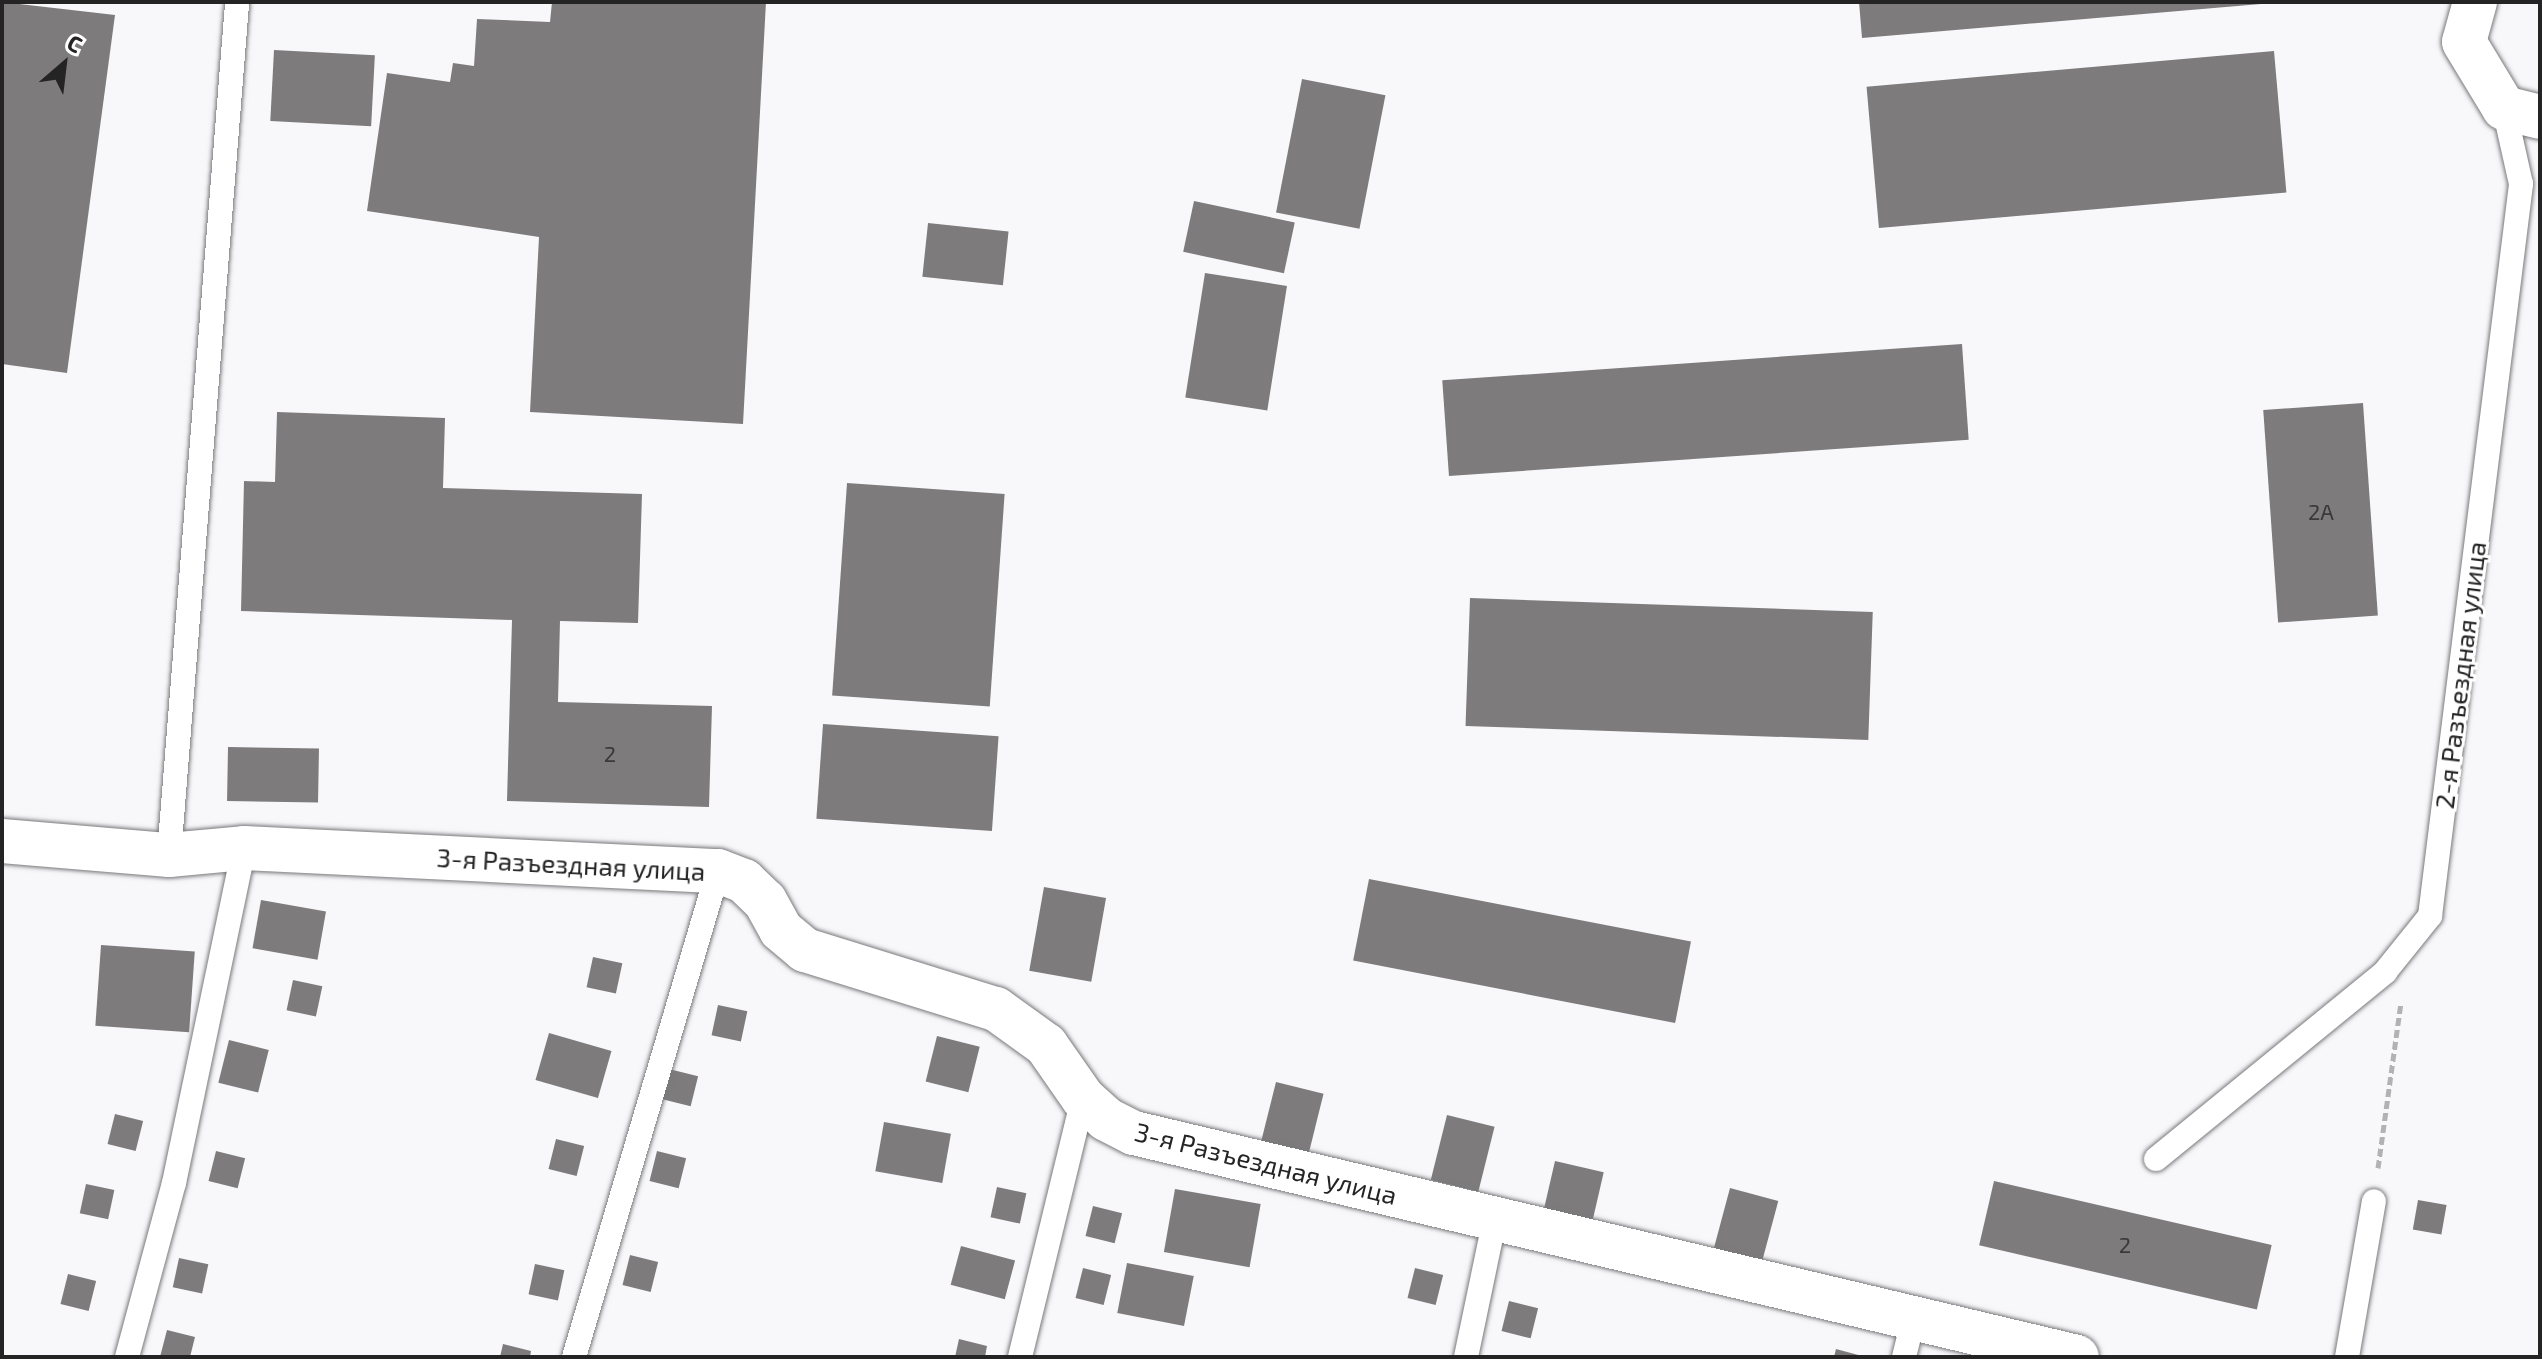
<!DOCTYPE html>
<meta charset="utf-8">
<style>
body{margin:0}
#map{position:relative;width:2542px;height:1359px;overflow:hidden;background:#f8f8fb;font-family:"Exo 2",sans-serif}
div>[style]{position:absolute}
.building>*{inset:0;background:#7e7b7c;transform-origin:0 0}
.path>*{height:5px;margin-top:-2.5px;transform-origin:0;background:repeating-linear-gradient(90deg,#b2b2b5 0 8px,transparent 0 12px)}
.roads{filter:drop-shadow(0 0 2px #78797b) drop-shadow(0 0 2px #78797b)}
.lane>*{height:24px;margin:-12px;padding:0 12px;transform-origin:12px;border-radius:12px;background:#fff}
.street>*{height:44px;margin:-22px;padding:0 22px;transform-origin:22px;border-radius:22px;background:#fff}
span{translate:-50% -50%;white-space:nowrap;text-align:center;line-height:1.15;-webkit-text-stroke:6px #fff;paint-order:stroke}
.number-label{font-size:22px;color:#3a3a3b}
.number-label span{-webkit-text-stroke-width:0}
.street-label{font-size:26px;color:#242425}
.frame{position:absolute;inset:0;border:4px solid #242425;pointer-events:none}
.north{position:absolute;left:24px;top:24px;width:80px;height:80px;-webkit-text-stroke:6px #fff;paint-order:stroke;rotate:28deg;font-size:22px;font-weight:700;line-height:32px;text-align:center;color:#242425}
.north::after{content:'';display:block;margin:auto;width:28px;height:36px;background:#242425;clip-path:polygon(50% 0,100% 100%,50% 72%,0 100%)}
</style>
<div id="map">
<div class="building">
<i style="clip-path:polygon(2px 2px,115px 15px,67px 373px,2px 364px)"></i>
<i style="clip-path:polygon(552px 2px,766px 2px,743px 424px,530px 412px,539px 237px,367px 211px,387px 73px,450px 82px,453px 63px,474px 66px,477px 19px,550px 22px)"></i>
<i style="clip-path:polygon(1859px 2px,2261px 2px,2261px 4px,1862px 38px)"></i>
<i style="left:274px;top:50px;width:101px;height:71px;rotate:3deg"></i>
<i style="left:2274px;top:51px;width:142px;height:409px;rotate:85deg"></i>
<i style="left:1302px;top:79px;width:85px;height:136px;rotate:11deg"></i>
<i style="left:1194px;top:201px;width:103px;height:52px;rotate:12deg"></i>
<i style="left:928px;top:223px;width:81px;height:54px;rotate:6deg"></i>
<i style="left:1205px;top:273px;width:83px;height:126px;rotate:9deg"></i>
<i style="left:1962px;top:344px;width:96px;height:521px;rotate:86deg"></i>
<i style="left:2363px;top:403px;width:213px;height:100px;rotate:86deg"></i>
<i style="clip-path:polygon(277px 412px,445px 418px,443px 488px,642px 494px,638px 623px,560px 621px,558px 702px,712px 706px,709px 807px,507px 801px,512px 620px,241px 611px,244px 481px,275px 482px)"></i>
<i style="left:847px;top:483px;width:158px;height:213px;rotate:4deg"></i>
<i style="left:1470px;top:598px;width:403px;height:128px;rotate:2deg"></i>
<i style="left:823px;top:724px;width:176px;height:95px;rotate:4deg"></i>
<i style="left:228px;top:747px;width:91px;height:54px;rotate:1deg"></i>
<i style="left:1369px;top:879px;width:328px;height:83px;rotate:11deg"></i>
<i style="left:1044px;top:887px;width:63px;height:85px;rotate:10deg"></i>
<i style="left:261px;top:900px;width:66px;height:49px;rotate:10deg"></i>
<i style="left:101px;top:945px;width:94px;height:81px;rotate:4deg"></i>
<i style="left:593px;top:957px;width:30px;height:31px;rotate:12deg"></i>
<i style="left:293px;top:980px;width:30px;height:31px;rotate:12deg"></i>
<i style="left:718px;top:1005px;width:30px;height:31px;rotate:12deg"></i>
<i style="left:549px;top:1033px;width:65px;height:49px;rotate:16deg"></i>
<i style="left:937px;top:1036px;width:44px;height:47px;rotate:14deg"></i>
<i style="left:229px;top:1040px;width:41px;height:44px;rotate:14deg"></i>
<i style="left:669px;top:1069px;width:30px;height:31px;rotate:14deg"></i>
<i style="left:1276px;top:1082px;width:49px;height:66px;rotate:14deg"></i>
<i style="left:115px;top:1114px;width:29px;height:31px;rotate:14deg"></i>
<i style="left:1447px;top:1115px;width:49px;height:67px;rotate:14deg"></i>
<i style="left:884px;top:1122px;width:68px;height:50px;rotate:10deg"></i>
<i style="left:556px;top:1139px;width:29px;height:31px;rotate:14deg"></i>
<i style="left:216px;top:1151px;width:30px;height:31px;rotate:14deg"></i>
<i style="left:657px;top:1151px;width:30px;height:31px;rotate:14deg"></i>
<i style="left:1555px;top:1161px;width:50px;height:52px;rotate:13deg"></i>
<i style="left:1994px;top:1181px;width:285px;height:66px;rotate:13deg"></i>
<i style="left:86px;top:1184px;width:29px;height:30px;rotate:12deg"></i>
<i style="left:997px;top:1187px;width:30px;height:31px;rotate:12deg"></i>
<i style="left:1730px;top:1188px;width:50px;height:68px;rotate:15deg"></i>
<i style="left:1175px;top:1189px;width:87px;height:64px;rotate:10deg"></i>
<i style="left:2418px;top:1200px;width:29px;height:30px;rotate:10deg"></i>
<i style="left:1093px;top:1206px;width:30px;height:31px;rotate:14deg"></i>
<i style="left:961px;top:1246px;width:56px;height:40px;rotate:15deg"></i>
<i style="left:630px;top:1255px;width:29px;height:31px;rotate:14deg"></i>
<i style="left:179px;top:1258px;width:30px;height:30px;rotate:12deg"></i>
<i style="left:1127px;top:1263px;width:68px;height:51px;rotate:11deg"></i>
<i style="left:535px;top:1264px;width:30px;height:31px;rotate:12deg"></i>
<i style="left:1083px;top:1268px;width:29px;height:31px;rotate:14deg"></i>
<i style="left:1415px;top:1268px;width:29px;height:31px;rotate:14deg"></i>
<i style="left:68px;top:1274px;width:29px;height:31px;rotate:14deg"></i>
<i style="left:1509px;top:1301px;width:30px;height:31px;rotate:14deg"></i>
<i style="clip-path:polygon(167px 1330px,195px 1337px,190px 1357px,160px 1357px)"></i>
<i style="clip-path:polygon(959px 1339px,987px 1346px,985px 1357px,955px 1357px)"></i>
<i style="clip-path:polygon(503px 1344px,531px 1351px,530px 1357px,500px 1357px)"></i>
<i style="clip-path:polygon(1836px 1349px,1862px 1356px,1862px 1357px,1834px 1357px)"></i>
</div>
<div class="path">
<i style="left:2378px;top:1168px;width:167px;rotate:-82.1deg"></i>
</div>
<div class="roads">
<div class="lane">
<i style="left:169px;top:855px;width:853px;rotate:-85.43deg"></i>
<i style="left:2156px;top:1159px;width:296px;rotate:-39.2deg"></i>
<i style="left:2385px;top:972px;width:72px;rotate:-51.2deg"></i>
<i style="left:2430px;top:916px;width:738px;rotate:-82.91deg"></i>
<i style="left:2521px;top:184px;width:78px;rotate:-102.6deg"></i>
<i style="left:127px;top:1357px;width:180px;rotate:-74.9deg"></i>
<i style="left:174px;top:1183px;width:342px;rotate:-78.2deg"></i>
<i style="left:574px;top:1357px;width:507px;rotate:-73.5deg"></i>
<i style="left:1020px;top:1357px;width:267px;rotate:-76.3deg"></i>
<i style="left:1466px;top:1357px;width:142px;rotate:-78.2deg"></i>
<i style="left:1904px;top:1357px;width:37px;rotate:-76deg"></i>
<i style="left:2347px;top:1357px;width:158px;rotate:-80.2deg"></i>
</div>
<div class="street">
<i style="left:2475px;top:2px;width:41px;rotate:105.4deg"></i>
<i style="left:2464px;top:42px;width:77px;rotate:58.8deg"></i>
<i style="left:2504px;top:108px;width:37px;rotate:14deg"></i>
<i style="left:2px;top:841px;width:168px;rotate:4.8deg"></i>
<i style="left:169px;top:855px;width:75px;rotate:-5.3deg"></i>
<i style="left:244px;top:848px;width:475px;rotate:2.8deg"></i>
<i style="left:718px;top:871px;width:28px;rotate:21deg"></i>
<i style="left:744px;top:881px;width:29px;rotate:44deg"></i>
<i style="left:765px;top:901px;width:33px;rotate:61deg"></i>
<i style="left:781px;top:930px;width:31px;rotate:40deg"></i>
<i style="left:805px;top:950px;width:200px;rotate:17.2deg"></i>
<i style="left:996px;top:1009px;width:62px;rotate:35.8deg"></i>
<i style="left:1046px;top:1045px;width:65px;rotate:55.1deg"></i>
<i style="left:1083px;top:1098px;width:31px;rotate:42deg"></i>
<i style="left:1106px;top:1119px;width:31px;rotate:27deg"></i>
<i style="left:1134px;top:1133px;width:969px;rotate:13.36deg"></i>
</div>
</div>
<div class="number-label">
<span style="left:2321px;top:512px">2А</span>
<span style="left:610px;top:754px">2</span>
<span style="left:2125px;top:1245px">2</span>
</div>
<div class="street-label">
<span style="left:2460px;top:675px;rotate:-83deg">2-я Разъездная улица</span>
<span style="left:571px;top:864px;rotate:3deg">3-я Разъездная улица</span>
<span style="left:1266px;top:1163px;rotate:14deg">3-я Разъездная улица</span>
</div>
<div class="frame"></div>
<div class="north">С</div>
</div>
